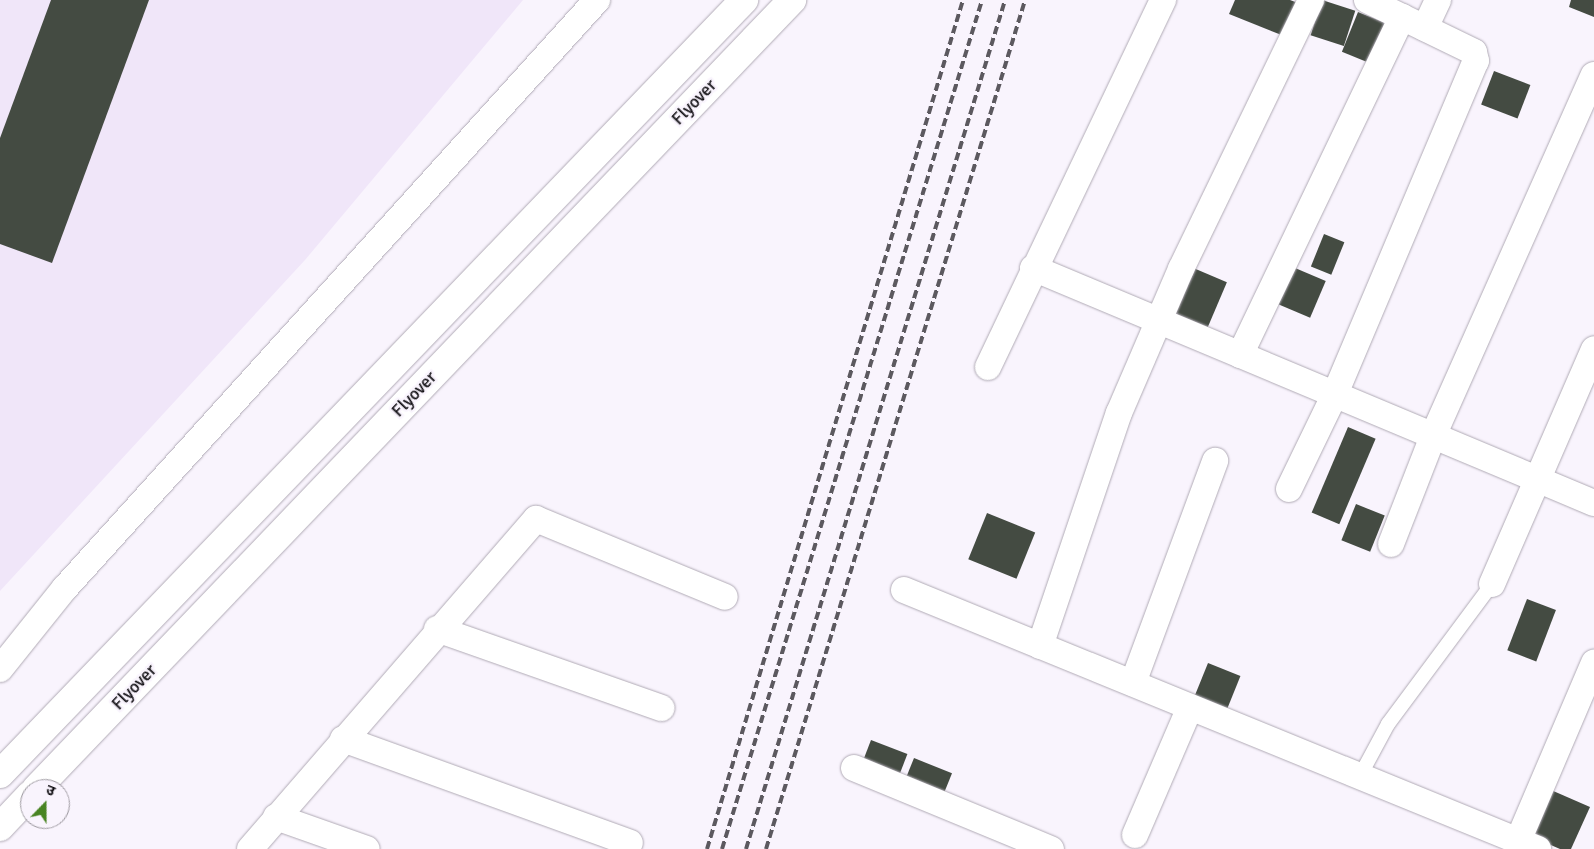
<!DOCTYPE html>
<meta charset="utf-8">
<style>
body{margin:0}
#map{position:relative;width:1594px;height:849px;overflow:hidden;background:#f9f4fd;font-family:Signika,"Noto Sans Devanagari",sans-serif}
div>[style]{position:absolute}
.built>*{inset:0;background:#f0e6f9}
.building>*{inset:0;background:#444b42;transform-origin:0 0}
.roads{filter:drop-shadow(0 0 1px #b0aab5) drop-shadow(0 0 1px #b0aab5)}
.lane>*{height:14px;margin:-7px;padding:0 7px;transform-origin:7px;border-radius:7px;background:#fff}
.street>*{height:26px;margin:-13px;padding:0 13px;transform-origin:13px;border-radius:13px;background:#fff}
.highway>*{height:28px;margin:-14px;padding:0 14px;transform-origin:14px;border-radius:14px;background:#fff}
.rail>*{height:4px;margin-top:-2px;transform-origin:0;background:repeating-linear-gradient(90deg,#5c595f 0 8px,transparent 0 12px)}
span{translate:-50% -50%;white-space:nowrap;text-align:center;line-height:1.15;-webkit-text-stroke:5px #f9f4fd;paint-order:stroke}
.street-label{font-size:18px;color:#0d0b0f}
.north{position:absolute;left:20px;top:779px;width:50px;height:50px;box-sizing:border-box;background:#f9f4fd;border:1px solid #9b979e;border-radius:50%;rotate:22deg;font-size:14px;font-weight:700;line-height:20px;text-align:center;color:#0d0b0f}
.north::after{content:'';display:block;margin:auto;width:18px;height:22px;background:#488422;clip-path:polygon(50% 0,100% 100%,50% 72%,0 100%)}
</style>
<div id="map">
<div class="built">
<i style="clip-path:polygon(0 0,523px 0,305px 260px,0 591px)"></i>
</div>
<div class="building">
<i style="clip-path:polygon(51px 0,149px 0,52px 263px,0 244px,0 138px)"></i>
<i style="clip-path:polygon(1235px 0,1290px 0,1298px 3px,1284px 36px,1229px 14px)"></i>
<i style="left:1322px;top:0;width:35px;height:37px;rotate:18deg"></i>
<i style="clip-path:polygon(1571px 0,1594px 0,1594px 17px,1569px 7px)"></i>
<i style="left:1358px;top:12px;width:35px;height:43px;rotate:22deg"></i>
<i style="left:1494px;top:71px;width:39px;height:36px;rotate:21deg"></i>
<i style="left:1324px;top:234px;width:22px;height:35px;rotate:22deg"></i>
<i style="left:1288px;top:265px;width:41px;height:40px;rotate:23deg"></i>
<i style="left:1191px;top:267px;width:39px;height:52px;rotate:23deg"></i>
<i style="left:1348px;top:427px;width:30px;height:93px;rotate:23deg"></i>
<i style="left:1356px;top:504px;width:31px;height:39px;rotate:22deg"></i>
<i style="left:987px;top:513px;width:52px;height:50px;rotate:22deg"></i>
<i style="left:1527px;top:599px;width:31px;height:55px;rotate:21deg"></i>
<i style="left:1208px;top:663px;width:35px;height:38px;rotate:22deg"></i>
<i style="left:871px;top:740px;width:39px;height:28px;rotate:21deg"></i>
<i style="left:914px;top:758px;width:41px;height:28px;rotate:22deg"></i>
<i style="clip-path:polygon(1551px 790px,1590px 807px,1571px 849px,1560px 849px,1530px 836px)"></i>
</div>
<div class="roads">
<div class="lane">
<i style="left:1360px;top:776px;width:59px;rotate:-61.7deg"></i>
<i style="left:1388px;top:724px;width:174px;rotate:-53.4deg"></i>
</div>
<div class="street">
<i style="left:1425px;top:28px;width:31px;rotate:-65deg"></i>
<i style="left:1033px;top:268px;width:608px;rotate:22.73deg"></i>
<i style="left:1240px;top:355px;width:375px;rotate:-64.4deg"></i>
<i style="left:988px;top:367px;width:407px;rotate:-64.5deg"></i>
<i style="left:1289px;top:489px;width:106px;rotate:-64.2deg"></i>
<i style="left:1335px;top:394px;width:362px;rotate:-67.1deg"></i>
<i style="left:1476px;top:61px;width:9px;rotate:-103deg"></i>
<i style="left:1474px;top:52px;width:119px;rotate:-154.1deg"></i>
<i style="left:1391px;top:544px;width:116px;rotate:-68.7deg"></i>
<i style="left:1433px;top:436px;width:395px;rotate:-66deg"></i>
<i style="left:1492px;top:584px;width:256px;rotate:-66.5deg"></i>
<i style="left:904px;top:590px;width:685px;rotate:22.22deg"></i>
<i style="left:437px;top:629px;width:238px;rotate:19.4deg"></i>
<i style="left:1040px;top:646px;width:246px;rotate:-71.3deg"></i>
<i style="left:1119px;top:413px;width:157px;rotate:-66.7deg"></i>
<i style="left:1181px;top:269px;width:299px;rotate:-64.2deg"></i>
<i style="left:0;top:669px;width:104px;rotate:-51.3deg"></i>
<i style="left:65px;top:588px;width:793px;rotate:-47.86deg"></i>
<i style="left:1133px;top:683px;width:237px;rotate:-69.7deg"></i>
<i style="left:343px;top:739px;width:305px;rotate:19.9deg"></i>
<i style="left:854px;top:768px;width:213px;rotate:22.4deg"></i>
<i style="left:276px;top:817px;width:96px;rotate:19.4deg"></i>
<i style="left:1135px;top:835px;width:139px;rotate:-66.7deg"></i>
<i style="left:1518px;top:841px;width:194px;rotate:-66.9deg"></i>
<i style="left:250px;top:849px;width:437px;rotate:-49.1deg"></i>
<i style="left:536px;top:519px;width:204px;rotate:22.4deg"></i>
</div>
<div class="highway">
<i style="left:0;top:774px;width:1074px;rotate:-46.13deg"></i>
<i style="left:36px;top:789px;width:1093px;rotate:-46.22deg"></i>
<i style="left:0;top:827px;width:44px;rotate:-46.8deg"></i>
</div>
</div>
<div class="rail">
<i style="left:707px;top:849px;width:887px;rotate:-73.22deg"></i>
<i style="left:722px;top:849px;width:888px;rotate:-72.97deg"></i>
<i style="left:746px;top:849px;width:888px;rotate:-73.03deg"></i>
<i style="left:766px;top:849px;width:888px;rotate:-73.03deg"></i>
</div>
<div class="street-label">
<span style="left:694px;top:102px;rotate:-46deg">Flyover</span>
<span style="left:414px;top:394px;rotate:-46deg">Flyover</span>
<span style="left:134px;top:687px;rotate:-46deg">Flyover</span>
</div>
<div class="north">उ</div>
</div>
